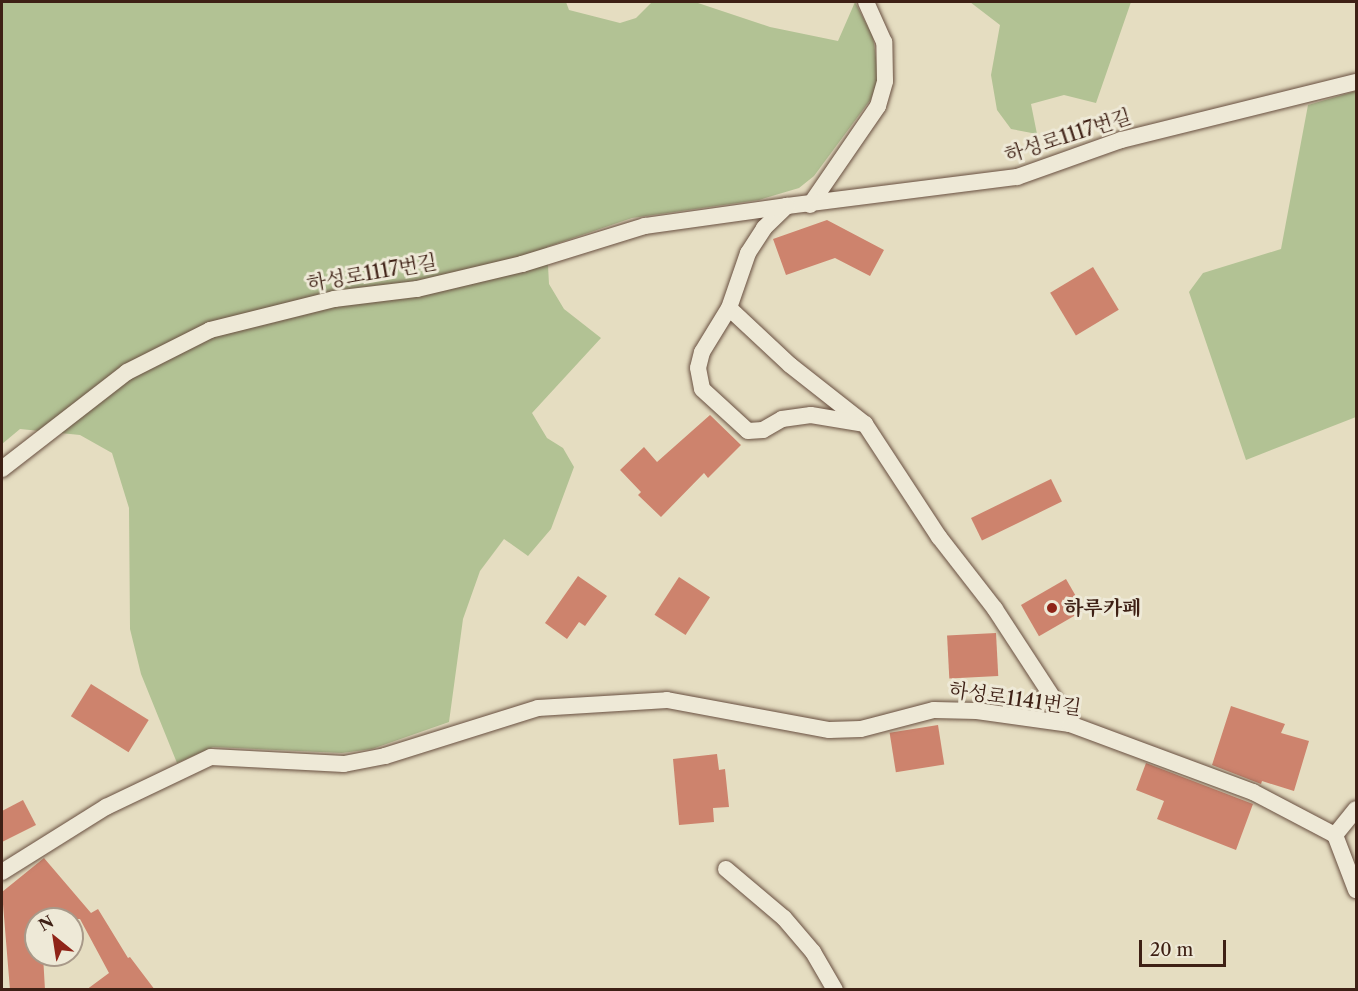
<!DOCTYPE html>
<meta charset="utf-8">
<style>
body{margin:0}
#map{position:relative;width:1358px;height:991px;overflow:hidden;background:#e5ddc1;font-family:"Libre Caslon Text","Noto Serif KR",serif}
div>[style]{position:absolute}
.green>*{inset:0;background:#b2c294}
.building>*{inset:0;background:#cd836d;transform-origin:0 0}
.roads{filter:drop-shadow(0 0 2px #684f40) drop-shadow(0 0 2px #684f40)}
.lane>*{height:16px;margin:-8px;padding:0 8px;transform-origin:8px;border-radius:8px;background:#eee9d7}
.dots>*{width:16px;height:16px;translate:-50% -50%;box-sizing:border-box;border:3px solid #eee9d7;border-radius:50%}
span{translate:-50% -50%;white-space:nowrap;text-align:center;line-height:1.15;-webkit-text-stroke:6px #eee9d7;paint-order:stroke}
.street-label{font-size:20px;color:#3e2015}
.poi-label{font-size:20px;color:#3e2015;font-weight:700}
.left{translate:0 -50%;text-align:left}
.frame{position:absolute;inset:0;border:3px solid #3e2015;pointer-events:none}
.north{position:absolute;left:24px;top:907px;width:60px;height:60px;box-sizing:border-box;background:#eee9d7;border:2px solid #a89989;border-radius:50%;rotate:330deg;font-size:16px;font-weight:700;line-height:24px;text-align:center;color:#3e2015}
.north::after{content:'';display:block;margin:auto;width:21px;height:27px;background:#8f2418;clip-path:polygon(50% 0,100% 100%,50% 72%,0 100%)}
.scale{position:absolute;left:1139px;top:940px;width:87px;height:27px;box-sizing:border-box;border:3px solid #3e2015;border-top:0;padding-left:8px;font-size:18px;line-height:21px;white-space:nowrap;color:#3e2015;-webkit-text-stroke:4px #eee9d7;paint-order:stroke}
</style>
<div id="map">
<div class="green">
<i style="clip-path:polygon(2px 2px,566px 2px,569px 10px,620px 23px,636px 18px,652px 2px,695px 2px,770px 27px,838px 41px,855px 2px,873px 37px,879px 79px,871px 99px,814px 176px,799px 188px,759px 200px,632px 218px,547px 247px,549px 284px,564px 309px,601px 338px,532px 413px,547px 438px,563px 448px,574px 467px,551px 529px,528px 556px,504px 539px,480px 571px,463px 619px,449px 722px,372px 749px,342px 753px,213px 747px,177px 763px,141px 674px,130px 629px,129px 508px,112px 453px,80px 435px,20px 429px,2px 444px)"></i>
<i style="clip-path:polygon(970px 2px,1131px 2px,1096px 103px,1064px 95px,1031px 104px,1037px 134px,1011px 129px,997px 110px,991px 75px,1000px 25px)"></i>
<i style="clip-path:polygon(1356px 91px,1356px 417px,1246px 460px,1189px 292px,1203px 273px,1281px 249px,1308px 105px)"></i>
</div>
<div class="building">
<i style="clip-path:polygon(827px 220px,884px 250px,870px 276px,835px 258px,786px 275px,773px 239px)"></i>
<i style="left:1093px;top:267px;width:50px;height:50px;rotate:59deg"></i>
<i style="clip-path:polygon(710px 415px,741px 445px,708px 478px,704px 473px,661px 517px,638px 495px,641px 492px,620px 470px,644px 447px,657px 462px)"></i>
<i style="left:1051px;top:479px;width:25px;height:89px;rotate:64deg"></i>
<i style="clip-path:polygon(578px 576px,607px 596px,585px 626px,579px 622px,567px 639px,545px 623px)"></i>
<i style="left:679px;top:577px;width:37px;height:45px;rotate:33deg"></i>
<i style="left:1066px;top:579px;width:36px;height:52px;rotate:60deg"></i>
<i style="left:996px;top:633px;width:43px;height:49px;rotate:87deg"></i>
<i style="left:91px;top:684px;width:68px;height:38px;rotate:32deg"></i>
<i style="clip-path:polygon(1231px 706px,1285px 724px,1281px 733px,1309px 741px,1294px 791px,1262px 781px,1261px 784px,1212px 765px)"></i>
<i style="left:938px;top:725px;width:40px;height:49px;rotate:81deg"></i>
<i style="clip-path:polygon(717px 754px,719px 770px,725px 769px,729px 807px,713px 808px,714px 822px,679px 825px,673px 759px)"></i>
<i style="clip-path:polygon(1146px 763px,1253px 804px,1236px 850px,1157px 819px,1164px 801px,1136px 790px)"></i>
<i style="clip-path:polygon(23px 800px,36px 825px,2px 842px,2px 811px)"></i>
<i style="clip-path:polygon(44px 858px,91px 913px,98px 909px,128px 958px,130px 957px,155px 990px,86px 990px,109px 973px,80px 919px,36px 919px,36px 955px,43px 955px,45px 990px,10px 990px,2px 892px)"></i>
</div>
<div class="roads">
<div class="lane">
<i style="left:810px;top:205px;width:120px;rotate:-55.5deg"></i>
<i style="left:878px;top:106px;width:26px;rotate:-74deg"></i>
<i style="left:885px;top:81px;width:39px;rotate:-91deg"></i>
<i style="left:884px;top:42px;width:44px;rotate:-114.2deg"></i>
<i style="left:729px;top:308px;width:58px;rotate:-70.9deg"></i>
<i style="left:748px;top:253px;width:30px;rotate:-57deg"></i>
<i style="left:764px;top:228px;width:32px;rotate:-44deg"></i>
<i style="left:787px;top:206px;width:232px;rotate:-7.2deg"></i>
<i style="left:1017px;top:177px;width:110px;rotate:-19.6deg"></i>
<i style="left:1121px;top:140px;width:242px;rotate:-13.9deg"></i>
<i style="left:865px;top:424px;width:95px;rotate:-141.8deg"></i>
<i style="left:790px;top:365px;width:83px;rotate:-136.9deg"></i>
<i style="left:729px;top:308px;width:52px;rotate:121.5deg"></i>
<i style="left:702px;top:352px;width:16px;rotate:104deg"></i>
<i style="left:698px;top:368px;width:21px;rotate:79deg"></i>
<i style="left:702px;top:389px;width:62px;rotate:42.4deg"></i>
<i style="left:748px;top:431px;width:15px;rotate:-4deg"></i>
<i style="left:763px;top:430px;width:22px;rotate:-30deg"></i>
<i style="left:782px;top:419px;width:29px;rotate:-8deg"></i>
<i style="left:811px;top:415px;width:55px;rotate:9.5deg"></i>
<i style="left:865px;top:424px;width:135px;rotate:56.8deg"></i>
<i style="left:939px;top:537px;width:91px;rotate:52.1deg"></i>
<i style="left:995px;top:609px;width:137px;rotate:56.9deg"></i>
<i style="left:2px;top:469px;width:158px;rotate:-37.8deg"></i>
<i style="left:127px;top:372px;width:93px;rotate:-26.8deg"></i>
<i style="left:210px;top:330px;width:128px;rotate:-14deg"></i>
<i style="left:334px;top:299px;width:84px;rotate:-6.9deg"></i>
<i style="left:417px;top:289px;width:108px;rotate:-13.4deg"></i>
<i style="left:522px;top:264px;width:129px;rotate:-17.2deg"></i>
<i style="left:645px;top:226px;width:143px;rotate:-8deg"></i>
<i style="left:1335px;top:835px;width:33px;rotate:-51deg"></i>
<i style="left:726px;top:869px;width:76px;rotate:40.2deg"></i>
<i style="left:784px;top:918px;width:45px;rotate:49.5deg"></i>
<i style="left:813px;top:952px;width:44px;rotate:59.9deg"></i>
<i style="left:2px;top:872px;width:123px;rotate:-32deg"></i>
<i style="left:106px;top:807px;width:116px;rotate:-25.5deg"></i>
<i style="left:211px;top:757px;width:133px;rotate:3deg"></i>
<i style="left:344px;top:764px;width:42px;rotate:-11deg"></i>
<i style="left:385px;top:756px;width:160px;rotate:-17.4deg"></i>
<i style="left:538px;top:708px;width:129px;rotate:-3.5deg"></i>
<i style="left:667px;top:700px;width:165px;rotate:10.5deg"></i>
<i style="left:829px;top:730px;width:32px;rotate:-2deg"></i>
<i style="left:861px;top:729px;width:75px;rotate:-14.6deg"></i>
<i style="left:934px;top:710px;width:43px;rotate:1.3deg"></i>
<i style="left:977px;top:711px;width:94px;rotate:8deg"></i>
<i style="left:1070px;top:724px;width:195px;rotate:20.4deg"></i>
<i style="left:1253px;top:792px;width:93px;rotate:27.7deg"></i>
<i style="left:1335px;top:835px;width:59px;rotate:69.1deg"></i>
</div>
</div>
<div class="dots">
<i style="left:1052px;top:608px;background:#8f2418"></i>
</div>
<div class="street-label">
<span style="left:1068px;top:136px;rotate:-18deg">하성로1117번길</span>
<span style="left:372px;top:273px;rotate:-10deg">하성로1117번길</span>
<span style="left:1015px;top:699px;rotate:8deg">하성로1141번길</span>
</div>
<div class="poi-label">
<span class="left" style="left:1064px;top:608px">하루카페</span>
</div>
<div class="frame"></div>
<div class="north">N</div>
<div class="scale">20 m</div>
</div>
